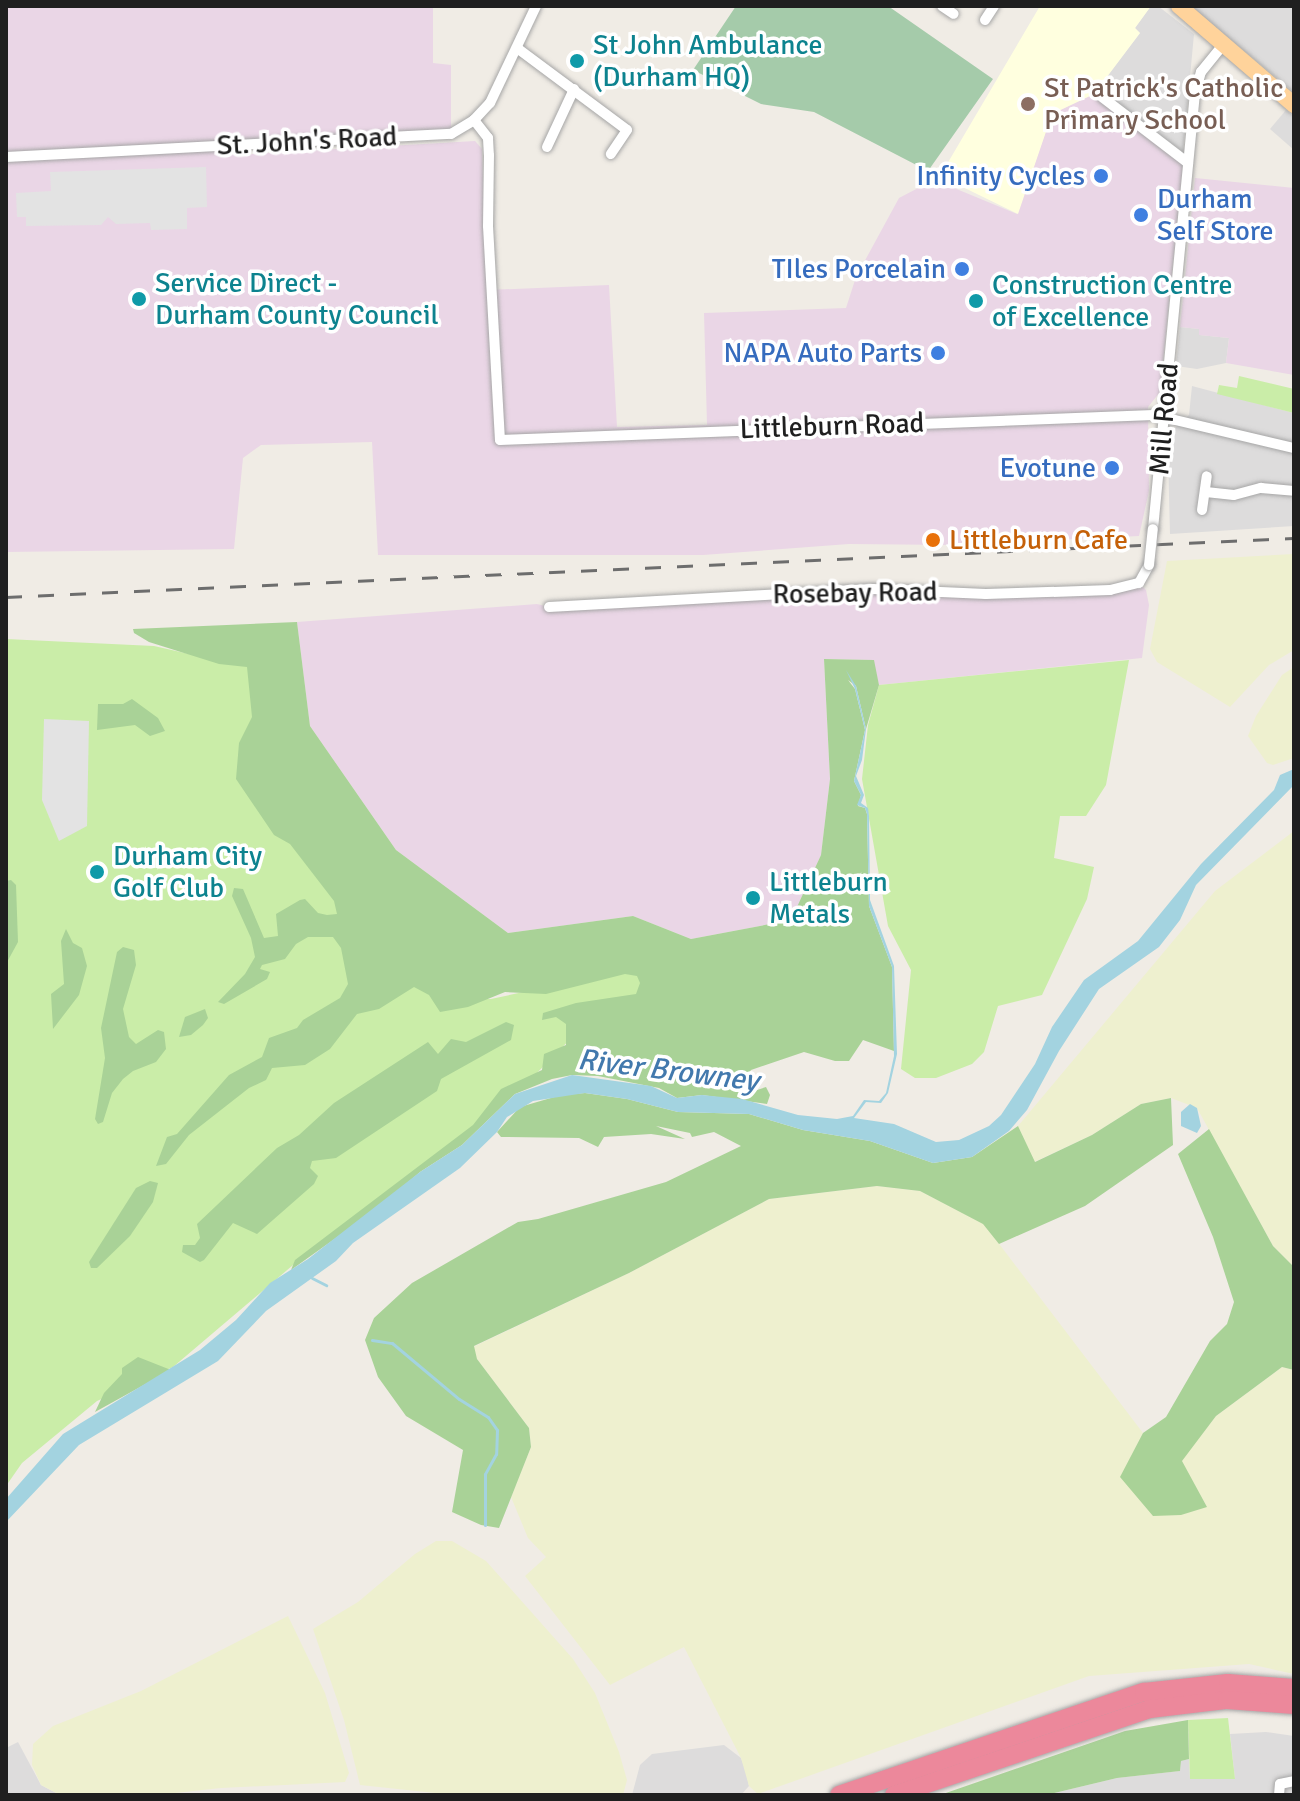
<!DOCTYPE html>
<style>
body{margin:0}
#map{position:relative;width:1300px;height:1801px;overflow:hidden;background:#f0ece5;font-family:Signika,sans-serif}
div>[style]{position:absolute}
.residential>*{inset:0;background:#dddcdc}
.industrial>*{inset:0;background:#ead6e6}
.education>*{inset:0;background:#ffffdf}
.farmland>*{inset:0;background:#eef0cf}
.grass>*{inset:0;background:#caeda8}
.forest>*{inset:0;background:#a9d297}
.cemetery>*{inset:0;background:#a5cbaa}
.parking>*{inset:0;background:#e3e3e3}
.water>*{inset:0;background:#a3d3e0}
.stream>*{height:3px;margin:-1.5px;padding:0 1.5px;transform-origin:1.5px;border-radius:1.5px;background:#a3d3e0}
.roads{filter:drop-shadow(0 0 2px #a6a6a6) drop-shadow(0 0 2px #a6a6a6)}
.street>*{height:10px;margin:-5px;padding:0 5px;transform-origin:5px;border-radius:5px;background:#fff}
.primary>*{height:16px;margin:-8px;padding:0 8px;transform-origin:8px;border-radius:8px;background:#ffd39b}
.highway>*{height:18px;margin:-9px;padding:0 9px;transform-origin:9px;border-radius:9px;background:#ec889b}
.rail>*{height:3px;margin-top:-1.5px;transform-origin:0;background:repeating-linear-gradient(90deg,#6d6d6d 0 16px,transparent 0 32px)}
.bridges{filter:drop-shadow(0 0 2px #a6a6a6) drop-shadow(0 0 2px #a6a6a6)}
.street-bridge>*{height:10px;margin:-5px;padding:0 5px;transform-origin:5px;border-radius:5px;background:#fff}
.dots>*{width:22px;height:22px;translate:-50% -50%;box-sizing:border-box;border:4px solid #fff;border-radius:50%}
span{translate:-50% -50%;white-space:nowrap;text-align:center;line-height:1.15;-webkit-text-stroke:7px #fff;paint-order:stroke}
.culture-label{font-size:28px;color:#0d838f}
.left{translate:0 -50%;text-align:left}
.education-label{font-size:28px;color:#785e54}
.street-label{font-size:28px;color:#1f1f1f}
.shop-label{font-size:28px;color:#366cbe}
.right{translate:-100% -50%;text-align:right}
.food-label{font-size:28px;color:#c56008}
.water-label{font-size:30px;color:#4279ad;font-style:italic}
.frame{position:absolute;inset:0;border:8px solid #1f1f1f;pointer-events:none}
</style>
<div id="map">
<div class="residential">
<i style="clip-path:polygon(1151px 6px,1158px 6px,1194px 34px,1183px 152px,1097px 90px,1140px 33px,1135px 28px)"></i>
<i style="clip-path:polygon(1190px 6px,1294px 6px,1294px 92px)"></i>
<i style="clip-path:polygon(1286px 110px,1294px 117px,1294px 150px,1270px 129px)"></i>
<i style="clip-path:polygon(1180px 327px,1200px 329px,1200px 335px,1229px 338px,1226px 363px,1197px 369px,1176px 366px)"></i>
<i style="clip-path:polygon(1192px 386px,1294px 413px,1294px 526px,1170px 534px,1168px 455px,1175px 428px,1189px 415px)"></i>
<i style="clip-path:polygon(1266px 1732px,1294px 1736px,1294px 1795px,1046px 1795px,1117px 1778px,1180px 1771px,1181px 1761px,1189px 1759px,1190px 1779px,1235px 1779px,1230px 1734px)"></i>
<i style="clip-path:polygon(18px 1742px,41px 1785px,60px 1795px,6px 1795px,6px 1748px)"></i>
<i style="clip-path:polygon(724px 1745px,741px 1758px,746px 1772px,749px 1786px,741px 1795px,632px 1795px,640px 1765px,652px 1754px)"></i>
</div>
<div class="industrial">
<i style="clip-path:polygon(6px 6px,433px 6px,433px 63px,451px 65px,451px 134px,250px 144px,250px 154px,475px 141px,482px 149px,487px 290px,609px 285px,617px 427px,707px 425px,704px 313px,846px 308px,856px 277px,899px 198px,922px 186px,942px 183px,1017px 214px,1052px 114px,1094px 94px,1183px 164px,1160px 392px,1148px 407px,1149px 491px,1139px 536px,954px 545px,849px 544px,703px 555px,378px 555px,372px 442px,261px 445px,243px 458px,234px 549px,7px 552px)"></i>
<i style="clip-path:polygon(1195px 178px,1294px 188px,1294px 375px,1226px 363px,1229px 338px,1199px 335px,1199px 329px,1180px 327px)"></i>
<i style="clip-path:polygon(1139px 583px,1146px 590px,1149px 605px,1142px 658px,879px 685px,873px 660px,824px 659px,830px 779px,821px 855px,792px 920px,691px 939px,633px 916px,508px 933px,396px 850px,310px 726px,297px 622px,537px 604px,549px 607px,823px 590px,986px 594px)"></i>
</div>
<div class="education">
<i style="clip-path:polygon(1040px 6px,1151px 6px,1135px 28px,1140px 33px,1094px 94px,1052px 114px,1018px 214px,940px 176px)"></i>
</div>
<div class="farmland">
<i style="clip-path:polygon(1294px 554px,1294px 650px,1269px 665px,1230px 707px,1157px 662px,1150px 649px,1167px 561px)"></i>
<i style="clip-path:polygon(1294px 667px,1294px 758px,1273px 765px,1267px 763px,1248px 736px,1256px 716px,1282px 675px)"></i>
<i style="clip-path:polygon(1294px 831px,1294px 1267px,1273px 1246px,1197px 1108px,1171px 1098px,1141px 1104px,1092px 1135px,1034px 1162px,1018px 1126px,1215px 891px)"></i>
<i style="clip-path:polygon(877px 1186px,920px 1191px,984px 1224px,1143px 1433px,1121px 1477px,1207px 1507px,1181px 1461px,1216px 1416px,1282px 1367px,1294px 1370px,1294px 1674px,1249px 1664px,1089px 1676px,758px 1794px,749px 1786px,741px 1758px,684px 1647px,610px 1685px,525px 1576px,546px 1557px,528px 1538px,511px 1497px,531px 1447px,529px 1428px,477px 1359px,473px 1347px,629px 1273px,769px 1199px)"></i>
<i style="clip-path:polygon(436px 1541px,452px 1541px,486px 1561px,573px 1659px,595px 1693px,619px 1752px,627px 1780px,623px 1795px,454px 1795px,360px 1785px,344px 1720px,313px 1629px,358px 1602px,415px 1554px)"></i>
<i style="clip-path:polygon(288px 1616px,325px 1693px,349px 1773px,345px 1782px,221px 1788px,157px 1795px,60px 1795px,41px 1785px,32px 1765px,33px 1744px,53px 1726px,141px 1691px)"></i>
</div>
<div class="grass">
<i style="clip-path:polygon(1239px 376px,1294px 389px,1294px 413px,1217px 394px,1219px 385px,1237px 388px)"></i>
<i style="clip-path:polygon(6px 639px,154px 646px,229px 663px,251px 661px,434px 998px,491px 999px,641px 967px,642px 997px,589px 1020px,531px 1079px,484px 1121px,306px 1254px,173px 1367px,97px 1401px,22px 1463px,6px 1486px)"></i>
<i style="clip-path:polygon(1129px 660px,1106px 785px,1086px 816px,1060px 816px,1054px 858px,1094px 867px,1087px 899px,1042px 995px,998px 1006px,984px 1052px,972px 1064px,936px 1078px,915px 1078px,901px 1069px,911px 970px,888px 926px,862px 779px,868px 725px,879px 685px)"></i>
<i style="clip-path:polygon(1228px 1718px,1235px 1779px,1190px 1779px,1188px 1720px)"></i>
</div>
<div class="forest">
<i style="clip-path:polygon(297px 622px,310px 726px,396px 850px,508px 933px,633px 916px,691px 939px,791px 920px,821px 855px,830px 779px,824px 659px,874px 660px,879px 685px,866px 729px,856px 686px,848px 680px,855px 689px,865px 730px,854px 781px,861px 795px,858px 806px,865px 808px,867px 814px,869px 906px,892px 967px,894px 1051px,863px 1040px,849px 1061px,835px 1061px,804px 1052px,751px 1070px,743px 1083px,754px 1091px,766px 1087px,770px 1095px,767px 1104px,702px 1095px,677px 1098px,659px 1088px,598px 1076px,572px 1075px,552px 1079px,515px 1094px,462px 1145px,420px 1172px,378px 1208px,291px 1270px,295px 1260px,473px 1125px,501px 1089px,542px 1070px,544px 1054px,566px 1045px,566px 1024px,556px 1017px,542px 1020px,543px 1013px,576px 1003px,636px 994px,640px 983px,637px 976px,625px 974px,546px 994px,505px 992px,468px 1007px,440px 1012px,429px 995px,414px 987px,379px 1009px,357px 1014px,330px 1049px,305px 1065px,272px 1068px,266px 1080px,249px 1088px,189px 1135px,166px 1164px,156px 1166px,167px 1137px,177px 1134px,229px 1075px,262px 1057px,269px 1038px,297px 1028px,303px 1020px,340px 998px,348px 984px,341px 948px,333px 937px,308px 937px,296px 944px,285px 959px,262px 965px,260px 969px,270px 972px,267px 979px,224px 1004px,218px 1002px,245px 974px,255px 957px,251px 938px,232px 896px,234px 888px,243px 889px,264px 938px,278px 936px,276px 914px,300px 900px,305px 899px,318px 913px,327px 915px,337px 914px,334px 901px,290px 844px,274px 835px,236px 779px,239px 743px,252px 717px,247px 667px,219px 664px,149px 642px,134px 633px,133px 629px)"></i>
<i style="clip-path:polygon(132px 699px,158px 718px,165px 731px,150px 736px,135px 725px,97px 730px,98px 704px,123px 704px)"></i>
<i style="clip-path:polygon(11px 880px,16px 885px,18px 942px,6px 964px,6px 881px)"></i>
<i style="clip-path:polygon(66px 929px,73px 943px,82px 948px,87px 966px,79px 995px,53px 1029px,51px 994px,64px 984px,61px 941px)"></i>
<i style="clip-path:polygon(123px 947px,134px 950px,136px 965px,123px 1009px,129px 1037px,136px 1044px,158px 1030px,164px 1032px,166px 1049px,156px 1062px,133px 1071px,123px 1079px,112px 1093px,103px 1122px,98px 1124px,95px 1119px,105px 1058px,101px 1028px,117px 952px)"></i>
<i style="clip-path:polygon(205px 1009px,208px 1018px,203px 1025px,191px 1035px,179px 1037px,185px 1017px)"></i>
<i style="clip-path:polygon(506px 1022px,514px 1025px,511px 1040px,441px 1079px,437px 1091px,336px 1158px,312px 1161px,310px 1168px,318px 1176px,314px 1184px,257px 1234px,233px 1223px,204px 1260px,200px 1262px,182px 1252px,183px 1245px,195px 1245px,200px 1238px,197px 1224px,277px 1148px,299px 1135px,334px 1103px,428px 1042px,438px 1054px,451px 1039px,466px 1042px)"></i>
<i style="clip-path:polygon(585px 1093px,627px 1099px,678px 1112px,749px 1114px,803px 1130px,870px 1141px,933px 1163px,972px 1157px,1018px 1126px,1035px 1162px,1092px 1135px,1141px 1104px,1171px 1098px,1173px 1145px,1085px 1206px,999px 1244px,983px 1224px,920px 1191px,877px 1186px,769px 1199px,629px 1273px,474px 1346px,477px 1359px,529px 1428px,531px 1447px,499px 1528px,481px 1525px,452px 1512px,463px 1450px,406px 1416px,378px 1377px,365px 1340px,374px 1318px,412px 1283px,518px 1222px,538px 1219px,666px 1182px,741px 1146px,714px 1132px,692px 1137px,690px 1133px,656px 1126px,685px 1139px,651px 1134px,604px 1137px,598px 1147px,579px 1138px,501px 1137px,497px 1132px,520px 1107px,561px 1095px)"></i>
<i style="clip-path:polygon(1209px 1129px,1273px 1246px,1294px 1267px,1294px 1370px,1282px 1367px,1216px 1416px,1182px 1461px,1207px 1507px,1181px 1515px,1153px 1516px,1120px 1477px,1143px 1433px,1166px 1417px,1210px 1341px,1227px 1324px,1234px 1302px,1213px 1237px,1178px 1154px)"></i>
<i style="clip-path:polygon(150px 1181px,158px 1183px,153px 1202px,130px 1236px,97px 1268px,91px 1268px,89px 1262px,136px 1188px)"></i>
<i style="clip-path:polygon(138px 1357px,171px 1370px,95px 1412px,104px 1393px,122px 1374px,122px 1368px)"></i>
<i style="clip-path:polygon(1188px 1720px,1189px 1759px,1181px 1761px,1180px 1771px,1117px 1778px,1046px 1795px,940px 1795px,1125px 1731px)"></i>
</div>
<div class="cemetery">
<i style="clip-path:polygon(736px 6px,888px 6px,993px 79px,928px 171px,814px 112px,761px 104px,693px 70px)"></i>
</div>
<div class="parking">
<i style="clip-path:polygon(206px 167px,207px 207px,187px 208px,187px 229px,151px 230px,150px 223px,116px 224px,108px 217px,101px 225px,26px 226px,26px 217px,17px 217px,16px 193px,51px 191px,50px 172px)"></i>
<i style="clip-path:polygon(44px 719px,89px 721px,87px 826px,59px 841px,42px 800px)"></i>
</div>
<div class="water">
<i style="clip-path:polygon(846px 670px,856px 686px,866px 729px,862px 760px,856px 776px,864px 795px,861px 803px,868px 808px,869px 816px,870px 900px,894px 966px,897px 1054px,888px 1093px,881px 1103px,866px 1102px,854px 1118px,894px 1124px,936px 1142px,959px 1140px,989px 1126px,1001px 1115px,1035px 1064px,1052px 1027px,1084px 980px,1138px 941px,1201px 864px,1274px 790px,1280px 775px,1294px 769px,1294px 785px,1196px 885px,1180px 920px,1159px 947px,1099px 989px,1059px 1051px,1027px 1110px,1009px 1131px,972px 1157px,933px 1163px,870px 1141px,803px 1130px,749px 1114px,678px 1112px,627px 1099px,585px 1093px,533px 1101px,507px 1117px,497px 1132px,460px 1168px,353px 1243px,336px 1261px,266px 1311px,218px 1361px,79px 1445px,6px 1522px,6px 1499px,63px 1434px,200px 1350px,236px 1320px,270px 1283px,308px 1259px,420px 1172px,462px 1145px,515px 1094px,572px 1075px,651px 1086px,677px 1098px,702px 1095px,742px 1099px,798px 1115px,837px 1119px,853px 1116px,864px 1100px,879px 1101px,886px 1093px,894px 1056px,892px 967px,869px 906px,867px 814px,865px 808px,857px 805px,861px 795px,854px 781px,865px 730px,855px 689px)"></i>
<i style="clip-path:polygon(1190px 1104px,1197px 1108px,1201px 1126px,1197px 1133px,1181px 1126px,1181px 1112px)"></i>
</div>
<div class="stream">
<i style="left:312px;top:1278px;width:16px;rotate:27deg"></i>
<i style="left:372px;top:1340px;width:20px;rotate:9deg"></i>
<i style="left:392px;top:1343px;width:87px;rotate:39.9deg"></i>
<i style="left:459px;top:1399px;width:34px;rotate:32deg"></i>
<i style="left:488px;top:1417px;width:16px;rotate:55deg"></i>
<i style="left:497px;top:1430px;width:24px;rotate:92deg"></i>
<i style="left:496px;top:1454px;width:23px;rotate:119deg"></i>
<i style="left:485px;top:1474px;width:51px;rotate:90deg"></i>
</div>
<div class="roads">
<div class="street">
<i style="left:942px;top:6px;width:14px;rotate:34deg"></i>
<i style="left:985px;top:20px;width:17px;rotate:-57deg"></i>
<i style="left:517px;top:48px;width:137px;rotate:36.7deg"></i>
<i style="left:627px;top:130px;width:29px;rotate:124deg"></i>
<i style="left:1102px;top:97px;width:108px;rotate:37.5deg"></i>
<i style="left:474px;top:120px;width:23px;rotate:52deg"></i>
<i style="left:488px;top:138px;width:17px;rotate:87deg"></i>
<i style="left:489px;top:155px;width:71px;rotate:90.8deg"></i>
<i style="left:488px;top:226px;width:214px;rotate:86.8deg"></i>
<i style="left:500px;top:440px;width:654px;rotate:-2.19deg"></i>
<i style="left:1154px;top:415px;width:144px;rotate:13.3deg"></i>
<i style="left:547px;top:147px;width:64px;rotate:-65deg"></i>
<i style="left:6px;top:157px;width:446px;rotate:-3deg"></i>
<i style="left:451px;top:134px;width:27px;rotate:-31deg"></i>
<i style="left:474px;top:120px;width:23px;rotate:-47deg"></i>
<i style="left:490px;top:103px;width:107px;rotate:-64.6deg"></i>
<i style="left:1206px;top:492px;width:28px;rotate:6deg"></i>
<i style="left:1234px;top:495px;width:28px;rotate:-15deg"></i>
<i style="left:1261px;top:488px;width:33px;rotate:5deg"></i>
<i style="left:1202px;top:510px;width:34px;rotate:-82deg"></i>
<i style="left:1153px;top:529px;width:437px;rotate:-84.5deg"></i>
<i style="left:1195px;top:94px;width:23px;rotate:-75deg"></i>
<i style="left:1201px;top:72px;width:36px;rotate:-51deg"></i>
<i style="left:549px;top:607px;width:324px;rotate:-3.2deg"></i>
<i style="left:873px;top:589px;width:113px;rotate:2.5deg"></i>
<i style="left:986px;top:594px;width:124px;rotate:-1.8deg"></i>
<i style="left:1110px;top:590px;width:30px;rotate:-14deg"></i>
<i style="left:1139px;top:583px;width:21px;rotate:-61deg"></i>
<i style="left:1279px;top:1795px;width:11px;rotate:-85deg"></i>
<i style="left:1280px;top:1784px;width:14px;rotate:-12deg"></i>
</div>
<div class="primary">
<i style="left:1179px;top:6px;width:152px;rotate:40.7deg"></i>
</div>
<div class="highway">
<i style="left:839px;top:1795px;width:322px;rotate:-18.7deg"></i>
<i style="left:1144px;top:1692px;width:84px;rotate:-6.1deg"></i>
<i style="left:1228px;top:1683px;width:66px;rotate:4.3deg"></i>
<i style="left:894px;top:1795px;width:270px;rotate:-18.6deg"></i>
<i style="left:1150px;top:1709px;width:78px;rotate:-6.7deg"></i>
<i style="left:1227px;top:1700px;width:67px;rotate:4.3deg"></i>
</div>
</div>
<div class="rail">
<i style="left:6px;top:597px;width:1289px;rotate:-2.62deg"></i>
</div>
<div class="bridges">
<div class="street-bridge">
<i style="left:1149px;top:565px;width:36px;rotate:-84deg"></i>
</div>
</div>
<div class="dots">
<i style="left:577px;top:61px;background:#0f9aa8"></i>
<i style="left:1028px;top:104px;background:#8d6e63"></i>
<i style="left:1101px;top:176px;background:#3f7fe0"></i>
<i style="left:1141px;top:215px;background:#3f7fe0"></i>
<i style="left:962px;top:269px;background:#3f7fe0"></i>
<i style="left:139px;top:299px;background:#0f9aa8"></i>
<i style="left:976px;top:301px;background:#0f9aa8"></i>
<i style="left:938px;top:353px;background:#3f7fe0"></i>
<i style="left:1112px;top:468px;background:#3f7fe0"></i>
<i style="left:933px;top:540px;background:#e8710a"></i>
<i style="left:97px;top:872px;background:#0f9aa8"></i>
<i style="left:753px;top:898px;background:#0f9aa8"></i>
</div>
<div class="culture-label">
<span class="left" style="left:593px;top:61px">St John Ambulance<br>(Durham HQ)</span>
<span class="left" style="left:155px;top:299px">Service Direct -<br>Durham County Council</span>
<span class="left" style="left:992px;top:301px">Construction Centre<br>of Excellence</span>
<span class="left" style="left:113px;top:872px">Durham City<br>Golf Club</span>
<span class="left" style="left:769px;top:898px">Littleburn<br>Metals</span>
</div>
<div class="education-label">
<span class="left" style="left:1044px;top:104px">St Patrick's Catholic<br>Primary School</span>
</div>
<div class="street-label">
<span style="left:307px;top:141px;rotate:-3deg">St. John's Road</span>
<span style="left:1164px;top:419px;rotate:-85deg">Mill Road</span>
<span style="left:832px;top:426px;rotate:-2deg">Littleburn Road</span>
<span style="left:855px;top:593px;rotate:-1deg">Rosebay Road</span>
</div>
<div class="shop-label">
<span class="right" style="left:1085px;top:176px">Infinity Cycles</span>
<span class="left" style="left:1157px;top:215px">Durham<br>Self Store</span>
<span class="right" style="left:946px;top:269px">TIles Porcelain</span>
<span class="right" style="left:922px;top:353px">NAPA Auto Parts</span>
<span class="right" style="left:1096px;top:468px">Evotune</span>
</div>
<div class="food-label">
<span class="left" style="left:949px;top:540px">Littleburn Cafe</span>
</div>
<div class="water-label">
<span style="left:668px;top:1071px;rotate:7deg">River Browney</span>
</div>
<div class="frame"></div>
</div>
